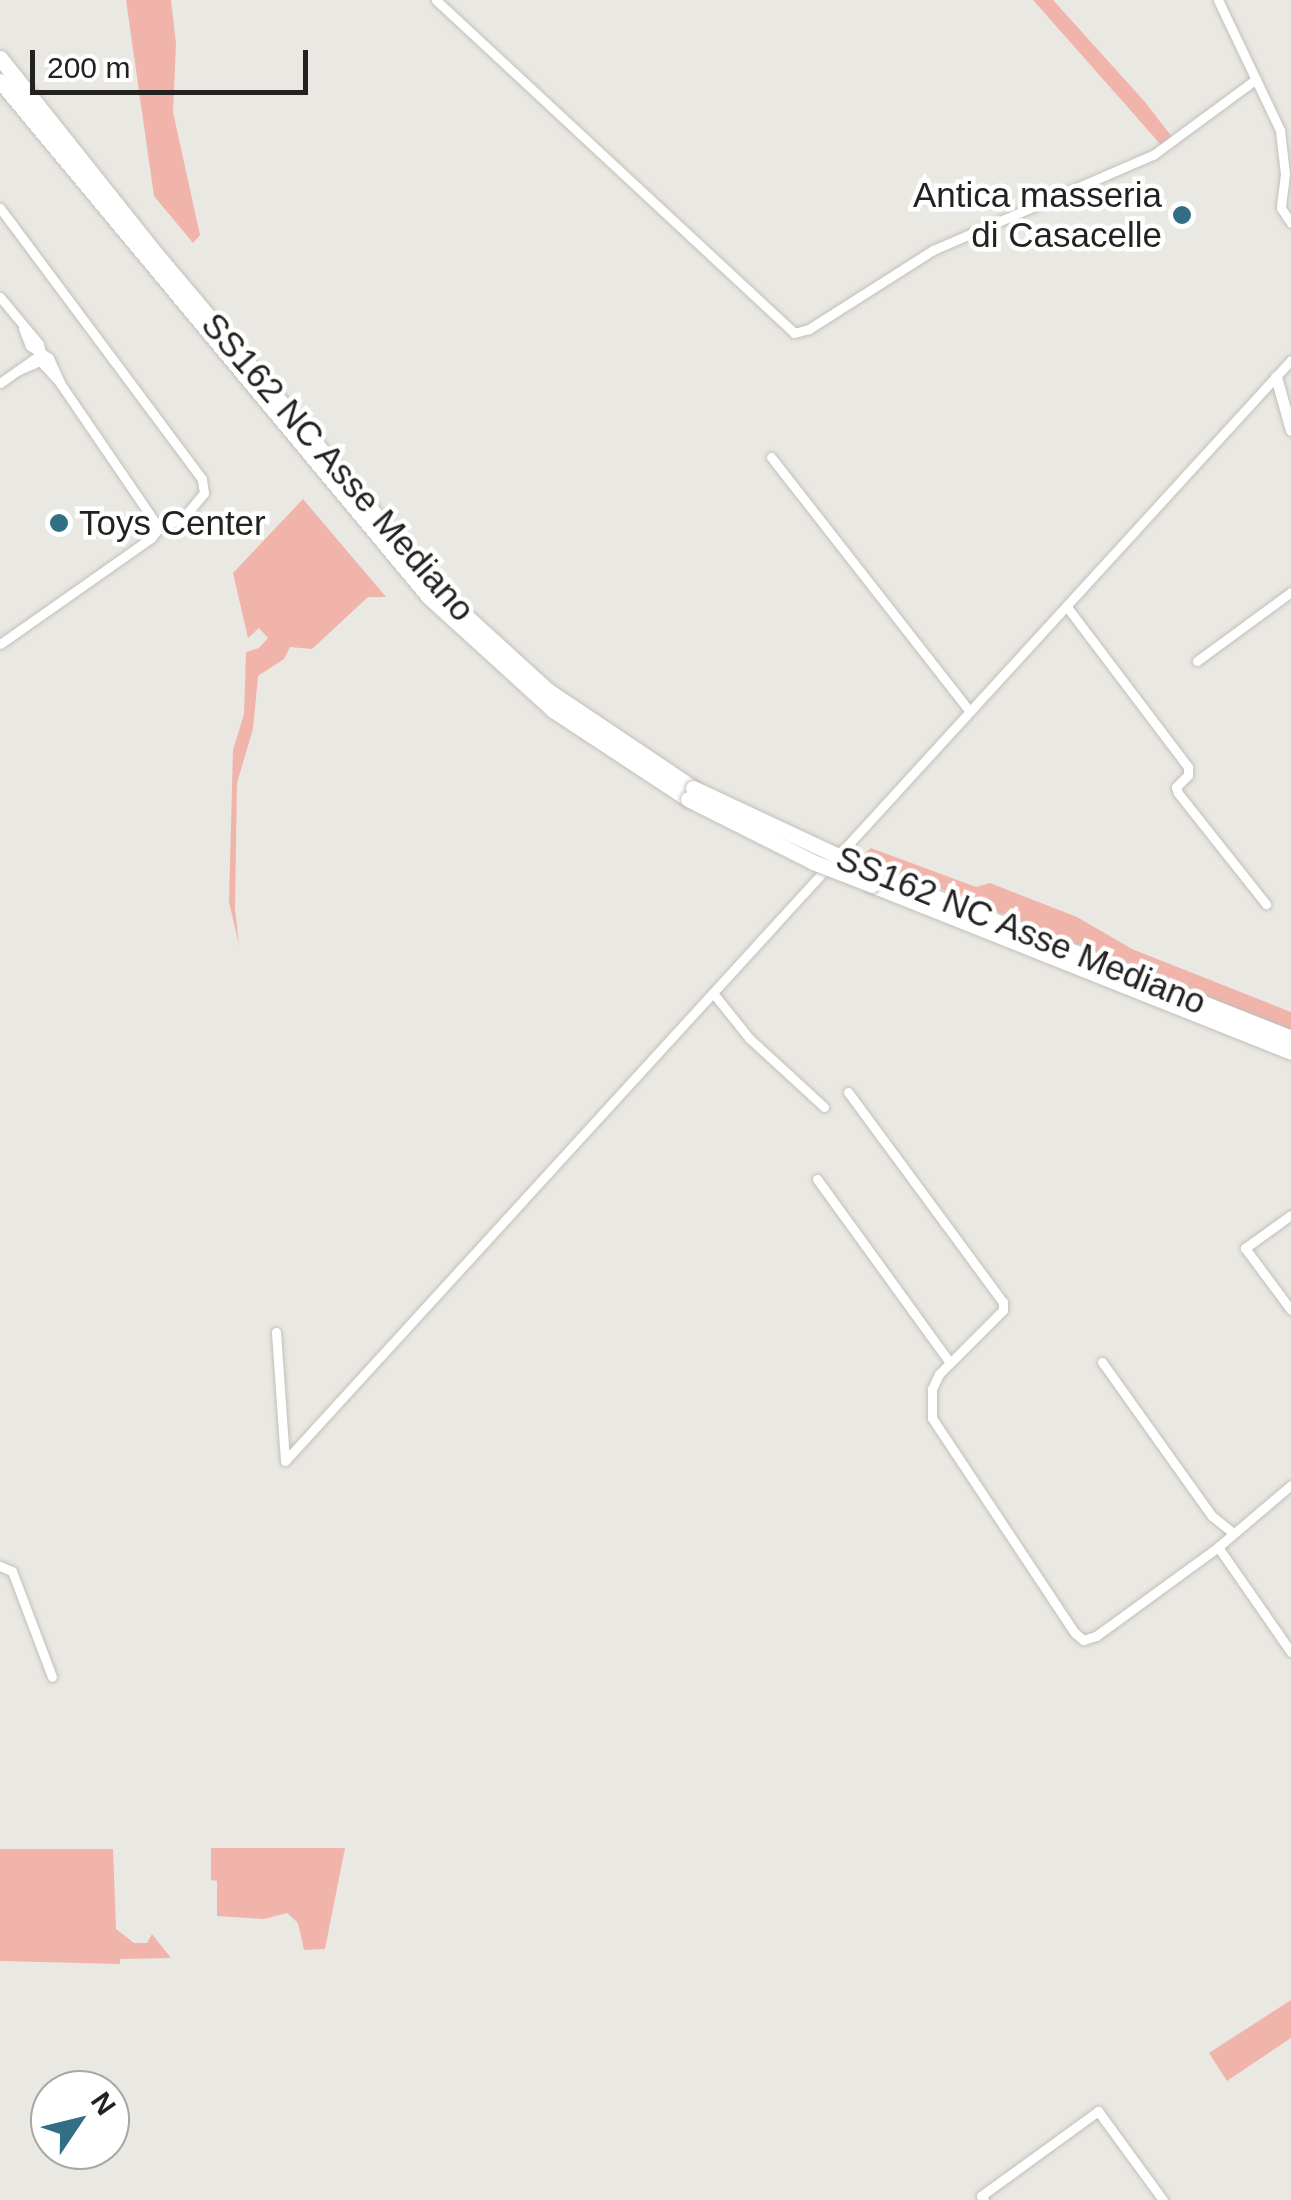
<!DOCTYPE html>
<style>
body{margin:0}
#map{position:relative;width:1291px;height:2200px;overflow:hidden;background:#eae8e2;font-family:Helvetica,sans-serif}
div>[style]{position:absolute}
.green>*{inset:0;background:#f1b4ab}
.roads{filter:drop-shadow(0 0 2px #c2c0bb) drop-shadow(0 0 2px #c2c0bb)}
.minor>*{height:9px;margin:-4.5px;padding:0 4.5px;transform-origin:4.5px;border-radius:4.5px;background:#fff}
.tertiary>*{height:11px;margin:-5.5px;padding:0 5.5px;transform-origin:5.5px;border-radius:5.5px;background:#fff}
.trunk>*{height:15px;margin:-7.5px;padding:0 7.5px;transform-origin:7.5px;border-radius:7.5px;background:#fff}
.bridges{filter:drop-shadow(0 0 2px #c2c0bb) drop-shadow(0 0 2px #c2c0bb)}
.trunk-bridge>*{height:15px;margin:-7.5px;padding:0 7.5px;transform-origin:7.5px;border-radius:7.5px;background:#fff}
.dots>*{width:28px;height:28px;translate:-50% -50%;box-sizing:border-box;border:5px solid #fff;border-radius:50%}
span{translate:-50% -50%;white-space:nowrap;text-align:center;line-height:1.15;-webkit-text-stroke:9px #fff;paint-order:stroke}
.poi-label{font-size:35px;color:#232220}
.right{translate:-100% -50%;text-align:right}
.left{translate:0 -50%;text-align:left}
.street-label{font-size:35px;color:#232220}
.north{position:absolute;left:30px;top:2070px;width:100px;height:100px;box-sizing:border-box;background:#fff;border:2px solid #a7a7a6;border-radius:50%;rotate:55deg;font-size:28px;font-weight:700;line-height:40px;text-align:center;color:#232220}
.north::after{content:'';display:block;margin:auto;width:35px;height:45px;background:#326f86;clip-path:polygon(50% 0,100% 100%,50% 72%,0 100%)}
.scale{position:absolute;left:30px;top:50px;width:278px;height:45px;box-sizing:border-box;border:5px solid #232220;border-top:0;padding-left:12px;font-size:30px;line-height:35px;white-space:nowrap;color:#232220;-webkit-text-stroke:8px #fff;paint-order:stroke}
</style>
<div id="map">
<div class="green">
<i style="clip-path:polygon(126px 0,171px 0,176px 44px,173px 112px,200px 235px,193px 243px,154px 196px)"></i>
<i style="clip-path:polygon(1033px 0,1053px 0,1145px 102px,1172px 137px,1162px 146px)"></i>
<i style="clip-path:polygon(303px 499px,386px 597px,368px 597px,312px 649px,290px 647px,284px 659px,258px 676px,253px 729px,237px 783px,235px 909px,239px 945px,229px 902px,233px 750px,244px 714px,246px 652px,259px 648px,268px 638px,259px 628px,248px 638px,233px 573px)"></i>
<i style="clip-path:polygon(871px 848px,976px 887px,990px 883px,1077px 917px,1132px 949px,1291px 1012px,1291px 1031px,861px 856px)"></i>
<i style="clip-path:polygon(211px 1848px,345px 1848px,325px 1949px,304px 1950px,298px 1923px,287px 1913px,264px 1919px,217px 1916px,217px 1881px,211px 1880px)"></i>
<i style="clip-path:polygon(0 1849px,113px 1849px,116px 1929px,134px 1943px,147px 1943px,152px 1934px,171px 1958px,120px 1959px,120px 1964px,0 1961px)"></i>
<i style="clip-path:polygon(1291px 2000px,1291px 2038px,1227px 2081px,1209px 2053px)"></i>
</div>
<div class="roads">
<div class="minor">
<i style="left:436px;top:0;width:489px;rotate:42.9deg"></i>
<i style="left:794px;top:333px;width:16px;rotate:-15deg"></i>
<i style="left:809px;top:329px;width:147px;rotate:-32.5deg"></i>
<i style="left:933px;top:250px;width:240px;rotate:-23.4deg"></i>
<i style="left:1153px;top:155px;width:128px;rotate:-36.4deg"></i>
<i style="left:1218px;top:0;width:144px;rotate:64.5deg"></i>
<i style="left:1280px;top:130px;width:44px;rotate:83.5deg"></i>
<i style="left:1285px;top:174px;width:34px;rotate:97deg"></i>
<i style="left:1281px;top:208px;width:18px;rotate:56deg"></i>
<i style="left:0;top:208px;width:338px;rotate:53.3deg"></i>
<i style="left:202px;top:479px;width:14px;rotate:82deg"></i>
<i style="left:204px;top:493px;width:34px;rotate:130deg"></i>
<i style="left:182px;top:519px;width:25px;rotate:159deg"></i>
<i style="left:0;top:297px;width:61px;rotate:50.3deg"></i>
<i style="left:39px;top:344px;width:22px;rotate:77deg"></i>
<i style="left:44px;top:365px;width:24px;rotate:48deg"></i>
<i style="left:60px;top:383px;width:176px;rotate:55.7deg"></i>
<i style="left:159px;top:528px;width:13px;rotate:129deg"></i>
<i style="left:151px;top:538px;width:184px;rotate:144.9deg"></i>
<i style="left:23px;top:328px;width:19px;rotate:69deg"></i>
<i style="left:30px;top:346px;width:22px;rotate:32deg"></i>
<i style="left:49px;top:358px;width:27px;rotate:66deg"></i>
<i style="left:17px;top:371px;width:22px;rotate:-24deg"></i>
<i style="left:37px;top:362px;width:9px;rotate:-63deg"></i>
<i style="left:0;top:383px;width:50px;rotate:-35.3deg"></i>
<i style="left:771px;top:457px;width:323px;rotate:52deg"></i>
<i style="left:1067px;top:607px;width:201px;rotate:52.9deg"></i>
<i style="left:1188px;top:767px;width:8px;rotate:90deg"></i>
<i style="left:1188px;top:775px;width:17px;rotate:135deg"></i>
<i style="left:1176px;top:787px;width:6px;rotate:72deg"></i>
<i style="left:1178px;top:793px;width:142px;rotate:51.6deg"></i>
<i style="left:1197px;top:661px;width:117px;rotate:-36.3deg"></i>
<i style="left:713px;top:993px;width:58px;rotate:51.3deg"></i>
<i style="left:749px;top:1038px;width:102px;rotate:42.6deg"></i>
<i style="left:848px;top:1092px;width:261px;rotate:53.6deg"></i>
<i style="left:1003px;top:1302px;width:8px;rotate:90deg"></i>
<i style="left:1003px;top:1310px;width:91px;rotate:135deg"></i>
<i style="left:939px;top:1374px;width:17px;rotate:115deg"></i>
<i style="left:932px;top:1389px;width:29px;rotate:90deg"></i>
<i style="left:932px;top:1418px;width:258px;rotate:56.4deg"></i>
<i style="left:1075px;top:1633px;width:11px;rotate:41deg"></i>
<i style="left:1083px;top:1640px;width:14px;rotate:-17deg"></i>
<i style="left:1096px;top:1636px;width:151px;rotate:-36.1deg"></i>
<i style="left:1218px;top:1547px;width:128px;rotate:55.2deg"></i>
<i style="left:817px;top:1179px;width:223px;rotate:54.1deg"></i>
<i style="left:1291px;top:1215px;width:57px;rotate:144.3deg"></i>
<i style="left:1245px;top:1248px;width:77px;rotate:53.4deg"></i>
<i style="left:276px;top:1332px;width:129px;rotate:86deg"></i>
<i style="left:285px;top:1461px;width:1491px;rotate:-47.58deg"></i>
<i style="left:1102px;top:1362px;width:189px;rotate:54.5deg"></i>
<i style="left:1212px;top:1516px;width:26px;rotate:39deg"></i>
<i style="left:1218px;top:1547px;width:96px;rotate:-40.3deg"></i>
<i style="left:0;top:1566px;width:13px;rotate:23deg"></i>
<i style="left:12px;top:1571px;width:113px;rotate:69.3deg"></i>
<i style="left:984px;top:2200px;width:5px;rotate:-127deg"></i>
<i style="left:981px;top:2196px;width:145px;rotate:-36deg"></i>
<i style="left:1098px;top:2111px;width:110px;rotate:53.9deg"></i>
</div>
<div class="tertiary">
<i style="left:1276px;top:377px;width:55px;rotate:74.2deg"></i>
</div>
<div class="trunk">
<i style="left:0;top:58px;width:251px;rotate:51.5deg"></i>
<i style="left:156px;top:254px;width:444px;rotate:49.9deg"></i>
<i style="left:442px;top:594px;width:142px;rotate:42.4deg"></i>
<i style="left:547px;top:690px;width:176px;rotate:33.9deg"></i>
<i style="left:0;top:81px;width:671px;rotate:50.26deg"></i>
<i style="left:429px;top:597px;width:168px;rotate:42.3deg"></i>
<i style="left:553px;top:710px;width:162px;rotate:33.4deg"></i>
<i style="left:877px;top:874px;width:445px;rotate:21.6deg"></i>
<i style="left:872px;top:885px;width:451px;rotate:21.7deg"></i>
</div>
</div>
<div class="bridges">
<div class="trunk-bridge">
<i style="left:693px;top:788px;width:203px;rotate:25.1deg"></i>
<i style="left:688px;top:799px;width:140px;rotate:26.7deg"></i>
<i style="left:813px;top:862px;width:63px;rotate:21.3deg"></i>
</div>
</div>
<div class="dots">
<i style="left:1182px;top:215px;background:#326f86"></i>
<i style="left:59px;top:523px;background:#326f86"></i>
</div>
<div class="poi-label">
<span class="right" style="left:1162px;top:215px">Antica masseria<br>di Casacelle</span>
<span class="left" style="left:79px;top:523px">Toys Center</span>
</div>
<div class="street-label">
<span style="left:338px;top:467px;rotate:49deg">SS162 NC Asse Mediano</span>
<span style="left:1021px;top:930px;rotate:22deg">SS162 NC Asse Mediano</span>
</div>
<div class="north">N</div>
<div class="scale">200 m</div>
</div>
